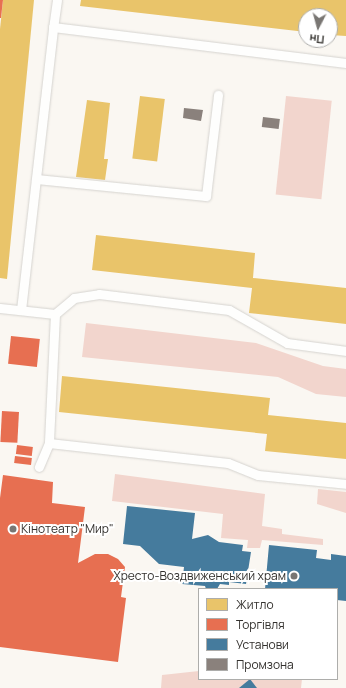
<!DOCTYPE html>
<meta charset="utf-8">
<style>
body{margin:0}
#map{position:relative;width:346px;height:688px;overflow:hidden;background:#faf7f2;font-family:Manrope,sans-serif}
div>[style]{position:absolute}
.green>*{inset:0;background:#f2d5cd;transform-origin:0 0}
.homes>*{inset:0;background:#e9c46a;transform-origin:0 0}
.shops>*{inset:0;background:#e76f51;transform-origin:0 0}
.public>*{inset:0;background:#457b9d}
.industry>*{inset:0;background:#8a817c;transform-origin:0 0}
.roads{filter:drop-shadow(0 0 1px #d5d3cf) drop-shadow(0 0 1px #d5d3cf)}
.lane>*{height:9px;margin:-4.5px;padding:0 4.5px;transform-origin:4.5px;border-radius:4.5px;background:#fefefd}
.dots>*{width:11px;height:11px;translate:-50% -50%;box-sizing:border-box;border:2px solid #fff;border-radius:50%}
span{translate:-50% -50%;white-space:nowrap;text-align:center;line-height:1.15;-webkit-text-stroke:4px #fff;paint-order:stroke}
.poi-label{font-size:12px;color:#33312e}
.left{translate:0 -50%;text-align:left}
.right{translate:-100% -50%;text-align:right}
.legend{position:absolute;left:198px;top:588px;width:140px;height:92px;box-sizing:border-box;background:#fff;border:1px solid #adadab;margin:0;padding:5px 7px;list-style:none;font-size:12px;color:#33312e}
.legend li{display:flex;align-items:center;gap:8px;height:20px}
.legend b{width:20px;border:1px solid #adadab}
.north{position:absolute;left:298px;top:8px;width:40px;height:40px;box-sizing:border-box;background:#fff;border:1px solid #adadab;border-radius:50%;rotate:186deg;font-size:11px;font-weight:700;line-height:16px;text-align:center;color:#33312e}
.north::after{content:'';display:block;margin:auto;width:14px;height:18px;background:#797673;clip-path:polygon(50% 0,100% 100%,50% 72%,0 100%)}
</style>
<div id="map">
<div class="green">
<i style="left:286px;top:96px;width:46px;height:99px;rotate:6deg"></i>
<i style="clip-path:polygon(86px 323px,256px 343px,323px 366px,346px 369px,346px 397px,316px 394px,278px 377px,82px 357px)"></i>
<i style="clip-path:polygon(115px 474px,265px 494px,262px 526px,282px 529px,282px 534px,323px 539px,323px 545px,262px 540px,260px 548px,247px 548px,248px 540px,221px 538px,223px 514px,112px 501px)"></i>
<i style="clip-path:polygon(318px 489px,346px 492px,346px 513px,317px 504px)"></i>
<i style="clip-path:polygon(199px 671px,199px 679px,302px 679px,301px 688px,161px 688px,162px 675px)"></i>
</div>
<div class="homes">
<i style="clip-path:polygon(3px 0,34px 0,7px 279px,0 278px,0 29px)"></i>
<i style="clip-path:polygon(81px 0,346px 0,346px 36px,330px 35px,330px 16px,306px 16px,306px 32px,80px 6px)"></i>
<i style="left:140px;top:96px;width:25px;height:63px;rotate:7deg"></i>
<i style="clip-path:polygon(87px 100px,110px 103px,104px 159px,108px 159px,105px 180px,76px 177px)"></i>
<i style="clip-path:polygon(96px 235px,255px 253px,253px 278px,346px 288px,346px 324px,249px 313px,252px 288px,92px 270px)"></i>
<i style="clip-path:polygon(62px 376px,270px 398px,268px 415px,346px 423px,346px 459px,265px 451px,267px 434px,59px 412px)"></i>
</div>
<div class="shops">
<i style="clip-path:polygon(0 0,3px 0,1px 18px,0 18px)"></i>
<i style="left:11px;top:336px;width:29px;height:28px;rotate:6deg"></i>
<i style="left:2px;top:411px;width:17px;height:31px;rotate:3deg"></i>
<i style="left:17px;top:445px;width:16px;height:9px;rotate:7deg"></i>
<i style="left:15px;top:456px;width:17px;height:7px;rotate:7deg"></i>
<i style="clip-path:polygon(3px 475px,53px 482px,52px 503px,85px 507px,78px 563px,95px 554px,108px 554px,118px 559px,125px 567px,121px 597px,126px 598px,118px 662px,0 647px,0 498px)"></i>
</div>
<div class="public">
<i style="clip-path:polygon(127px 506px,195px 513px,192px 539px,208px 535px,219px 542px,243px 545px,242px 551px,251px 552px,246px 584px,229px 582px,229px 585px,220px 584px,217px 589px,206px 589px,205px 586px,182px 584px,184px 567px,159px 564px,140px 546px,123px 544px)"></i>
<i style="clip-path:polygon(269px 545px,317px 550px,316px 558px,331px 560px,331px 554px,346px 556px,346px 601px,337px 600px,337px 589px,265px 589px)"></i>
<i style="clip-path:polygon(250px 679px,257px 688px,239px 688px)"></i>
</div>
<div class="industry">
<i style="clip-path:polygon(184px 108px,203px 110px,201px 121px,183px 118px)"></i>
<i style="left:263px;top:117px;width:17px;height:10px;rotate:7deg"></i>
</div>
<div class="roads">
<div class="lane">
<i style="left:57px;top:0;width:27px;rotate:98deg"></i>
<i style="left:53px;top:27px;width:295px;rotate:7deg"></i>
<i style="left:36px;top:179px;width:171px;rotate:5.7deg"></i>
<i style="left:206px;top:196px;width:102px;rotate:-83.2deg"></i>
<i style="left:0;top:308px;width:55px;rotate:6.2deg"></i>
<i style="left:55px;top:314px;width:129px;rotate:92.7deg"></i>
<i style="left:49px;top:443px;width:26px;rotate:113deg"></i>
<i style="left:21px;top:310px;width:285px;rotate:-83.5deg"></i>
<i style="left:55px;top:314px;width:25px;rotate:-40deg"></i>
<i style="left:74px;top:298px;width:25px;rotate:-9deg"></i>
<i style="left:99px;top:294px;width:131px;rotate:7deg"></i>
<i style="left:229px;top:310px;width:67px;rotate:29.6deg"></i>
<i style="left:287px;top:343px;width:60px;rotate:7.7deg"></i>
<i style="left:49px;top:443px;width:180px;rotate:6.4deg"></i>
<i style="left:228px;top:463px;width:32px;rotate:22deg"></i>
<i style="left:258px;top:475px;width:88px;rotate:5.8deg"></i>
</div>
</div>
<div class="dots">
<i style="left:13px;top:529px;background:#797673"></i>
<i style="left:294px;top:576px;background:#797673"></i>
</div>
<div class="poi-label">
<span class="left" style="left:21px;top:529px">Кінотеатр "Мир"</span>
<span class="right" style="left:286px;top:576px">Хресто-Воздвиженський храм</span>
</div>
<ul class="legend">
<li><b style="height:11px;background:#e9c46a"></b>Житло</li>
<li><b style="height:11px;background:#e76f51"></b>Торгівля</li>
<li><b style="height:11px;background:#457b9d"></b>Установи</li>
<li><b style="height:11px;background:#8a817c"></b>Промзона</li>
</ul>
<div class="north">Пн</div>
</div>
